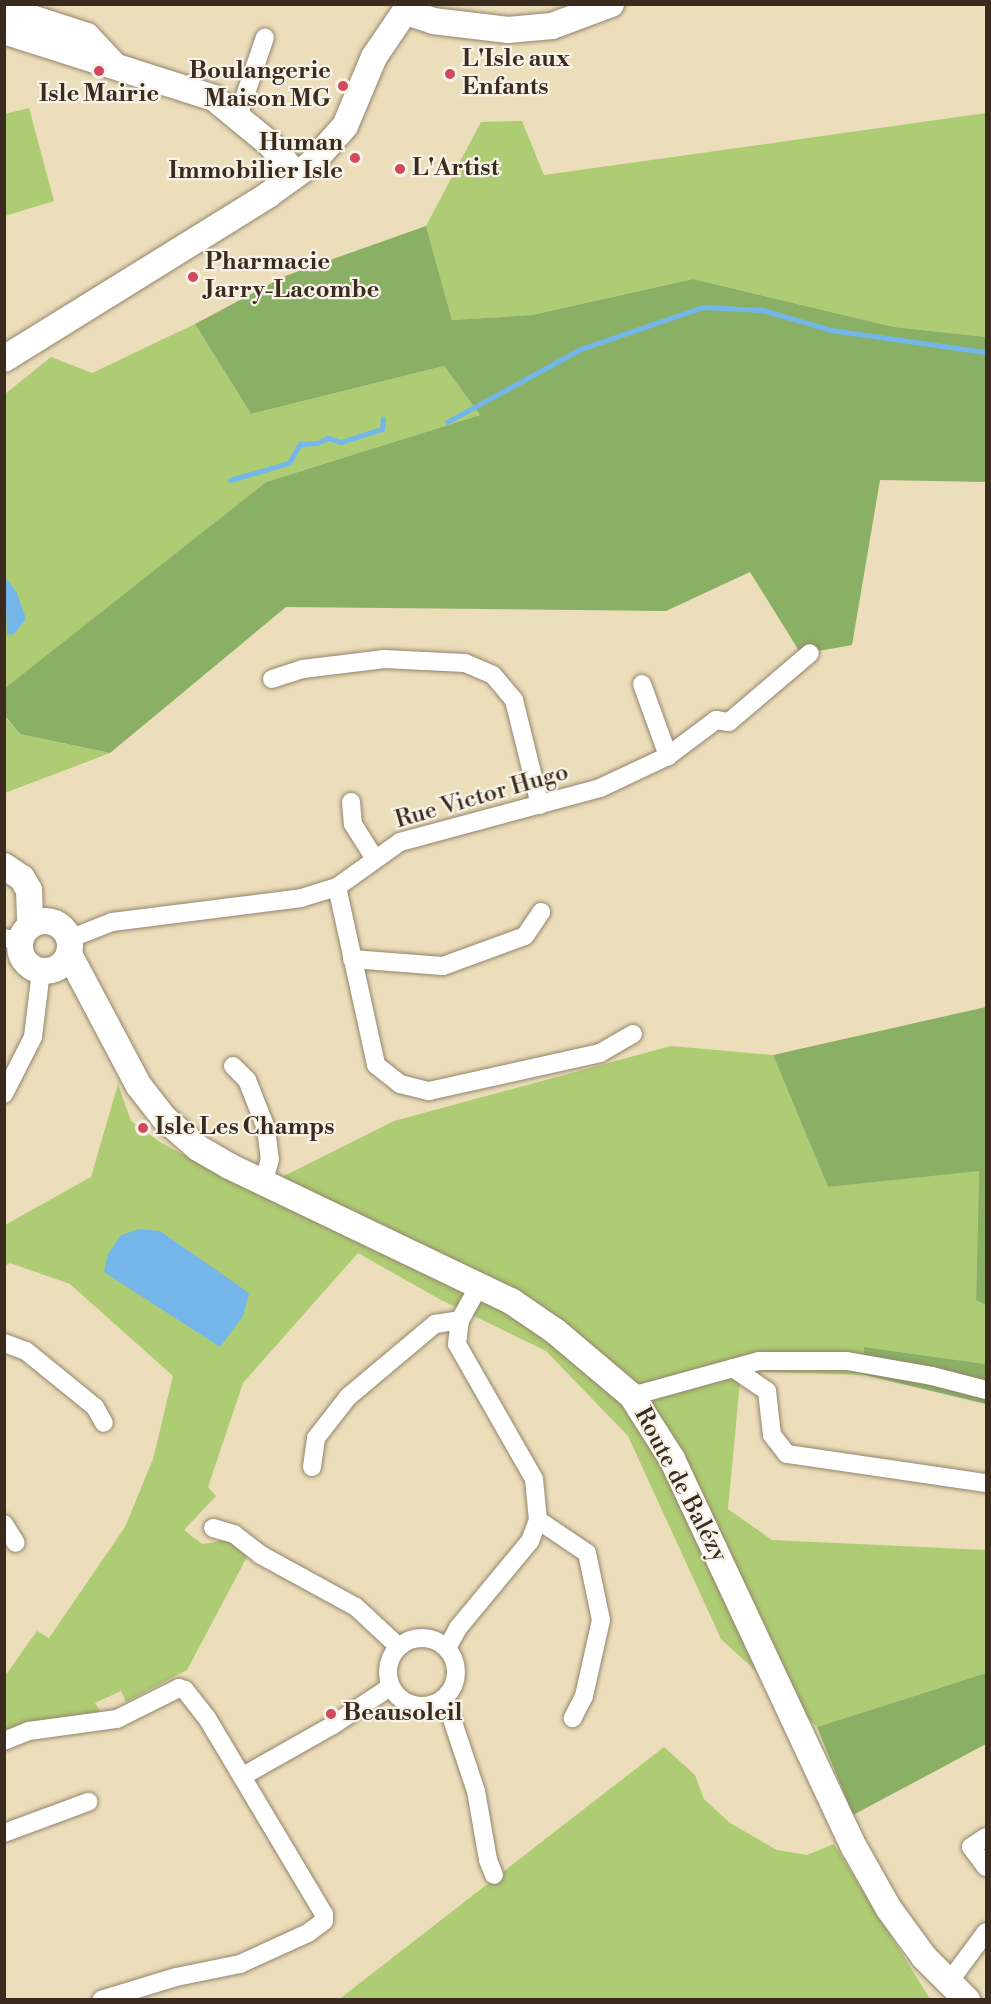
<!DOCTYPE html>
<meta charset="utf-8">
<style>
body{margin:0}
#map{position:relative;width:991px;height:2004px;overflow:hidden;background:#ecdebb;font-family:"Libre Bodoni",serif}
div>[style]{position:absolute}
.green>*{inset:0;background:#aecc73}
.forest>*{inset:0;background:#8ab065}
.water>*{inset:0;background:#74b6e9}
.stream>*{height:4.5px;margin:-2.25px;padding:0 2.25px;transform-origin:2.25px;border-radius:2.25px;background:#74b6e9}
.roads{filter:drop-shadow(0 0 2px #94846c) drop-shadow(0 0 2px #94846c)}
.street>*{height:18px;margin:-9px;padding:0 9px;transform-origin:9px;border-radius:9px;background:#fff}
.street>.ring{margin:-9px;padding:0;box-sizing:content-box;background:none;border:18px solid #fff;border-radius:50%}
.secondary>*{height:26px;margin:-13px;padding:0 13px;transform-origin:13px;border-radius:13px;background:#fff}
.secondary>.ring{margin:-13px;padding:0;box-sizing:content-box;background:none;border:26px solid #fff;border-radius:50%}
.dots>*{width:16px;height:16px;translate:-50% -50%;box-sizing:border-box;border:3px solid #f7f3e8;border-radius:50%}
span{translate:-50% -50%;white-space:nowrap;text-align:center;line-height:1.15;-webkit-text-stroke:4.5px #f7f3e8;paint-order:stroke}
.poi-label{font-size:24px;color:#3b2a1e;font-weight:700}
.left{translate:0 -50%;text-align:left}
.right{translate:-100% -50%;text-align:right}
.street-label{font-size:24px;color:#3b2a1e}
.frame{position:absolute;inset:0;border:6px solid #3b2a1e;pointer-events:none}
</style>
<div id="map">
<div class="green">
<i style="clip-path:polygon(29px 108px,54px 201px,5px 216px,5px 114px)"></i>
<i style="clip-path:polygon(986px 113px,986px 337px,894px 327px,693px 279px,532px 315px,452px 320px,426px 226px,481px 122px,522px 121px,544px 175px)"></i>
<i style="clip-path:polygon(195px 324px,251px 414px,444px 366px,480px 415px,266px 482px,5px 689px,5px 394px,51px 357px,92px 373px)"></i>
<i style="clip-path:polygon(4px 716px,20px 734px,110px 753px,5px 793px)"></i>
<i style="clip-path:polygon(671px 1046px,773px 1055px,828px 1187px,979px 1170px,976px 1299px,986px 1305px,986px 1364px,864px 1347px,865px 1375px,741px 1371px,728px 1509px,772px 1540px,986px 1550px,986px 1673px,817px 1727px,721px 1639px,628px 1436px,546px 1351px,441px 1300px,358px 1253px,243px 1383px,208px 1487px,216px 1496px,184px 1530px,202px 1544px,228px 1540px,247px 1557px,187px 1670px,126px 1702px,121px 1691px,95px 1703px,101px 1712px,15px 1726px,5px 1734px,5px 1676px,37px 1631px,49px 1638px,125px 1527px,153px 1459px,173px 1376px,70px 1284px,10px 1263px,5px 1266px,5px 1225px,91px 1177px,118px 1084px,131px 1121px,160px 1142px,252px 1192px,394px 1121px)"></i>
<i style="clip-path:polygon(664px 1747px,695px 1775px,704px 1799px,730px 1823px,777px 1850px,807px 1855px,834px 1844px,930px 1999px,338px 2000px)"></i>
</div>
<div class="forest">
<i style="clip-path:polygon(426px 226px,452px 320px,532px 315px,693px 279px,894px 327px,986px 337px,986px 482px,880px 480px,852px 645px,801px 654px,750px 572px,666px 611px,286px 607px,110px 753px,20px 734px,5px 716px,4px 689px,266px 482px,480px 415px,444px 366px,251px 414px,195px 324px,285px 276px)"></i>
<i style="clip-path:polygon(986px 1007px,986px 1305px,976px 1300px,979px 1171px,828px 1187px,773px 1055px)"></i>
<i style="clip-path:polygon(864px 1347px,986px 1364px,986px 1404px,865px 1375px)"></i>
<i style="clip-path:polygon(986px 1673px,986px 1744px,853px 1815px,817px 1727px)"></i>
</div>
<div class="water">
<i style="clip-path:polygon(5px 577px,17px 593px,26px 619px,14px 634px,7px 635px)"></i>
<i style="clip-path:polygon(139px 1229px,160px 1231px,249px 1293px,243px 1316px,220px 1347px,104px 1272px,108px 1254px,121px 1235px)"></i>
</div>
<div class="stream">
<i style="left:447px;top:422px;width:153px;rotate:-28.6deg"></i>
<i style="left:581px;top:349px;width:129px;rotate:-19deg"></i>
<i style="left:703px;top:307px;width:60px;rotate:2.9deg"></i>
<i style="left:763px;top:310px;width:71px;rotate:16.4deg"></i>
<i style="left:831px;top:330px;width:157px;rotate:8.1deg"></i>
<i style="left:230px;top:480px;width:61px;rotate:-16.1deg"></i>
<i style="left:289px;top:463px;width:22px;rotate:-60deg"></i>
<i style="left:300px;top:444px;width:17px;rotate:-3deg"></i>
<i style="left:317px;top:443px;width:12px;rotate:-24deg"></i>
<i style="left:328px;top:438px;width:14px;rotate:17deg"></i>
<i style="left:341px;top:442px;width:43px;rotate:-17.6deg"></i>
<i style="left:382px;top:429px;width:10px;rotate:-84deg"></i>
</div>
<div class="roads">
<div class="street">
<i style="left:238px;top:116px;width:83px;rotate:-71.1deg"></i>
<i style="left:272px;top:679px;width:33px;rotate:-18deg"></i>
<i style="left:303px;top:669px;width:82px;rotate:-7deg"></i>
<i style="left:384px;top:659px;width:81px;rotate:2.8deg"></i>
<i style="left:465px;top:663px;width:30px;rotate:23deg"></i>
<i style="left:493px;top:675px;width:33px;rotate:50deg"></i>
<i style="left:514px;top:700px;width:108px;rotate:76.1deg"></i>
<i style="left:642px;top:684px;width:77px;rotate:70.1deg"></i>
<i style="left:351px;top:802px;width:22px;rotate:85deg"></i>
<i style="left:353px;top:824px;width:39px;rotate:58deg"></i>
<i style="left:337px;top:887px;width:182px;rotate:77.6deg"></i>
<i style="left:376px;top:1065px;width:31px;rotate:38deg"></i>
<i style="left:400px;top:1084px;width:30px;rotate:14deg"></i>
<i style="left:429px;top:1091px;width:175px;rotate:-12.5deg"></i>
<i style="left:600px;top:1053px;width:38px;rotate:-30deg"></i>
<i style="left:4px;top:938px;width:17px;rotate:10deg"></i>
<i style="left:69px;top:939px;width:46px;rotate:-21.6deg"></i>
<i style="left:112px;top:922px;width:191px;rotate:-7.2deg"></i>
<i style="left:301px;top:898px;width:38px;rotate:-17deg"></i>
<i style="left:337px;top:887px;width:77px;rotate:-35.5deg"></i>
<i style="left:400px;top:842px;width:207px;rotate:-15.1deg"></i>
<i style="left:600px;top:788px;width:75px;rotate:-25.2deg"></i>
<i style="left:668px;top:756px;width:60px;rotate:-36.9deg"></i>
<i style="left:716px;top:720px;width:13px;rotate:9deg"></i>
<i style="left:729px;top:722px;width:106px;rotate:-40.4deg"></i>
<i style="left:352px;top:959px;width:91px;rotate:4.4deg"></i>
<i style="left:443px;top:966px;width:87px;rotate:-20.1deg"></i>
<i style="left:525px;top:936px;width:29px;rotate:-56deg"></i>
<i style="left:233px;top:1066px;width:20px;rotate:45deg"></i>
<i style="left:247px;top:1080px;width:52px;rotate:68.4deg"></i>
<i style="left:266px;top:1128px;width:31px;rotate:83deg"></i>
<i style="left:270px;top:1159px;width:25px;rotate:106deg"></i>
<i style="left:4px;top:1094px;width:64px;rotate:-63deg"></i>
<i style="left:33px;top:1037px;width:66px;rotate:-83.1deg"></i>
<i style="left:4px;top:1343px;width:23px;rotate:20deg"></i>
<i style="left:26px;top:1351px;width:89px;rotate:39.1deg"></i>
<i style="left:95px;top:1407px;width:18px;rotate:61deg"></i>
<i style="left:733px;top:1368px;width:41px;rotate:34.1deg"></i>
<i style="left:767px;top:1391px;width:44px;rotate:83.5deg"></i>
<i style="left:772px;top:1435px;width:24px;rotate:52deg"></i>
<i style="left:787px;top:1454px;width:201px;rotate:8.3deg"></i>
<i style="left:632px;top:1396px;width:132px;rotate:-15.4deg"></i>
<i style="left:759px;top:1361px;width:88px"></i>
<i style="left:847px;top:1361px;width:86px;rotate:10deg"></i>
<i style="left:932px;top:1376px;width:56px;rotate:14.5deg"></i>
<i style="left:312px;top:1467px;width:29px;rotate:-82deg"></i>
<i style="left:316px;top:1438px;width:52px;rotate:-52deg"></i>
<i style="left:348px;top:1397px;width:114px;rotate:-40deg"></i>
<i style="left:435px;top:1324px;width:25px;rotate:-9deg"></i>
<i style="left:538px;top:1520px;width:59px;rotate:34deg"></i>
<i style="left:587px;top:1553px;width:68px;rotate:78.2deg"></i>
<i style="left:601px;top:1620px;width:78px;rotate:102.6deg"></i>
<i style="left:584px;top:1696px;width:25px;rotate:117deg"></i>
<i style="left:4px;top:1524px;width:22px;rotate:58deg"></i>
<i style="left:213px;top:1528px;width:22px;rotate:16deg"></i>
<i style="left:234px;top:1534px;width:34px;rotate:38deg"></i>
<i style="left:261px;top:1555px;width:108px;rotate:28.7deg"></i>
<i style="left:356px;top:1607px;width:57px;rotate:42.9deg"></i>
<i class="ring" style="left:388px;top:1638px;width:50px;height:50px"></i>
<i style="left:447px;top:1648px;width:23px;rotate:-61deg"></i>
<i style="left:458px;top:1628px;width:113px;rotate:-50.4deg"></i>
<i style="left:530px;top:1541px;width:22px;rotate:-69deg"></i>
<i style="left:538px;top:1520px;width:41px;rotate:-95.6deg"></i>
<i style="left:534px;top:1479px;width:155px;rotate:-119.7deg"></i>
<i style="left:457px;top:1344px;width:24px;rotate:-83deg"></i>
<i style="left:460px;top:1320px;width:41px;rotate:-60.9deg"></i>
<i style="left:445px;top:1698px;width:98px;rotate:71.6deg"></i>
<i style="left:476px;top:1791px;width:70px;rotate:80.1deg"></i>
<i style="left:488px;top:1860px;width:16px;rotate:68deg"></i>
<i style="left:4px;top:1741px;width:27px;rotate:-22deg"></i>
<i style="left:29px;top:1731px;width:89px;rotate:-7.8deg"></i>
<i style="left:117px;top:1719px;width:69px;rotate:-26.6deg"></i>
<i style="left:179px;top:1688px;width:6px;rotate:18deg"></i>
<i style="left:185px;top:1690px;width:36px;rotate:52deg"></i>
<i style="left:207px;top:1718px;width:228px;rotate:59.2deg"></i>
<i style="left:324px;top:1914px;width:7px;rotate:90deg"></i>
<i style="left:324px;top:1921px;width:20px;rotate:143deg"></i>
<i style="left:308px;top:1933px;width:75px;rotate:155.5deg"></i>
<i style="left:240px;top:1964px;width:65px;rotate:168.5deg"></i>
<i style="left:176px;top:1977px;width:78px;rotate:163deg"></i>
<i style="left:243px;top:1776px;width:103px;rotate:-29.5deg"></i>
<i style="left:333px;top:1725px;width:69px;rotate:-33.7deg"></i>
<i style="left:4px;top:1833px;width:90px;rotate:-20.3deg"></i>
<i style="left:986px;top:1837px;width:18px;rotate:146deg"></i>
<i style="left:971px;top:1847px;width:25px;rotate:53deg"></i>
<i style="left:949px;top:1982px;width:62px;rotate:-53.5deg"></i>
</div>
<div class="secondary">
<i style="left:4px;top:9px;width:87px;rotate:18deg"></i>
<i style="left:87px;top:36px;width:41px;rotate:47deg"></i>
<i style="left:406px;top:12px;width:28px;rotate:18deg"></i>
<i style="left:433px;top:21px;width:76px;rotate:6.8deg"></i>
<i style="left:508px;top:30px;width:44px;rotate:-5.2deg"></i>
<i style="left:552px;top:26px;width:63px;rotate:-20.4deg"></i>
<i style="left:4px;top:31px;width:220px;rotate:17.7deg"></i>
<i style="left:214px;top:98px;width:72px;rotate:39.4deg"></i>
<i style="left:270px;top:144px;width:40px;rotate:50deg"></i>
<i style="left:4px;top:359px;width:311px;rotate:-31.8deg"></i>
<i style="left:268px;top:195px;width:53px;rotate:-35.8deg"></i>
<i style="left:311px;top:164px;width:51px;rotate:-48.2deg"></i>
<i style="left:345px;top:126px;width:75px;rotate:-67.2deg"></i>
<i style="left:374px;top:57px;width:64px;rotate:-55.8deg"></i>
<i style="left:4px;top:866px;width:22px;rotate:34deg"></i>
<i style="left:22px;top:878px;width:14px;rotate:60deg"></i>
<i style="left:29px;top:890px;width:36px;rotate:88deg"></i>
<i class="ring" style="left:20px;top:921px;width:24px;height:24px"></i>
<i style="left:69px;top:954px;width:149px;rotate:62.1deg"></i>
<i style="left:139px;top:1086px;width:41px;rotate:52deg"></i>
<i style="left:164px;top:1118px;width:45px;rotate:41.4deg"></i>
<i style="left:198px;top:1148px;width:36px;rotate:30deg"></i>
<i style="left:229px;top:1166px;width:313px;rotate:25.6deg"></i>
<i style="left:511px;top:1301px;width:53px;rotate:34.3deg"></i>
<i style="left:555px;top:1331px;width:101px;rotate:40.2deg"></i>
<i style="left:632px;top:1396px;width:75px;rotate:57.6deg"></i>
<i style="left:672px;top:1459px;width:429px;rotate:64.9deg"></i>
<i style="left:854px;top:1847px;width:71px;rotate:60.6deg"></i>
<i style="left:889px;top:1909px;width:59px;rotate:53.9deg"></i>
<i style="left:924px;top:1957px;width:61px;rotate:45deg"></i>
</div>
</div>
<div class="dots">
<i style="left:99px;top:71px;background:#d1495b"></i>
<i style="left:450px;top:74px;background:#d1495b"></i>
<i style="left:343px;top:86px;background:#d1495b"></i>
<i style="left:355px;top:158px;background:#d1495b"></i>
<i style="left:400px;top:169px;background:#d1495b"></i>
<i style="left:193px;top:277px;background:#d1495b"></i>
<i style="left:143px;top:1128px;background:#d1495b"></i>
<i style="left:331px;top:1714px;background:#d1495b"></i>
</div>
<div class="poi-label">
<span class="left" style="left:462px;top:74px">L'Isle aux<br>Enfants</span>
<span class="right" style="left:331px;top:86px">Boulangerie<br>Maison MG</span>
<span style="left:99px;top:95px">Isle Mairie</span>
<span class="right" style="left:343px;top:158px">Human<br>Immobilier Isle</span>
<span class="left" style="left:412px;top:169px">L'Artist</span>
<span class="left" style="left:205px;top:277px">Pharmacie<br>Jarry-Lacombe</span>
<span class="left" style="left:155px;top:1128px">Isle Les Champs</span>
<span class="left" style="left:343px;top:1714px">Beausoleil</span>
</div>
<div class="street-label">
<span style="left:482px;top:797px;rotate:-16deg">Rue Victor Hugo</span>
<span style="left:680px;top:1485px;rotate:62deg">Route de Balézy</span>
</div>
<div class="frame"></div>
</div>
